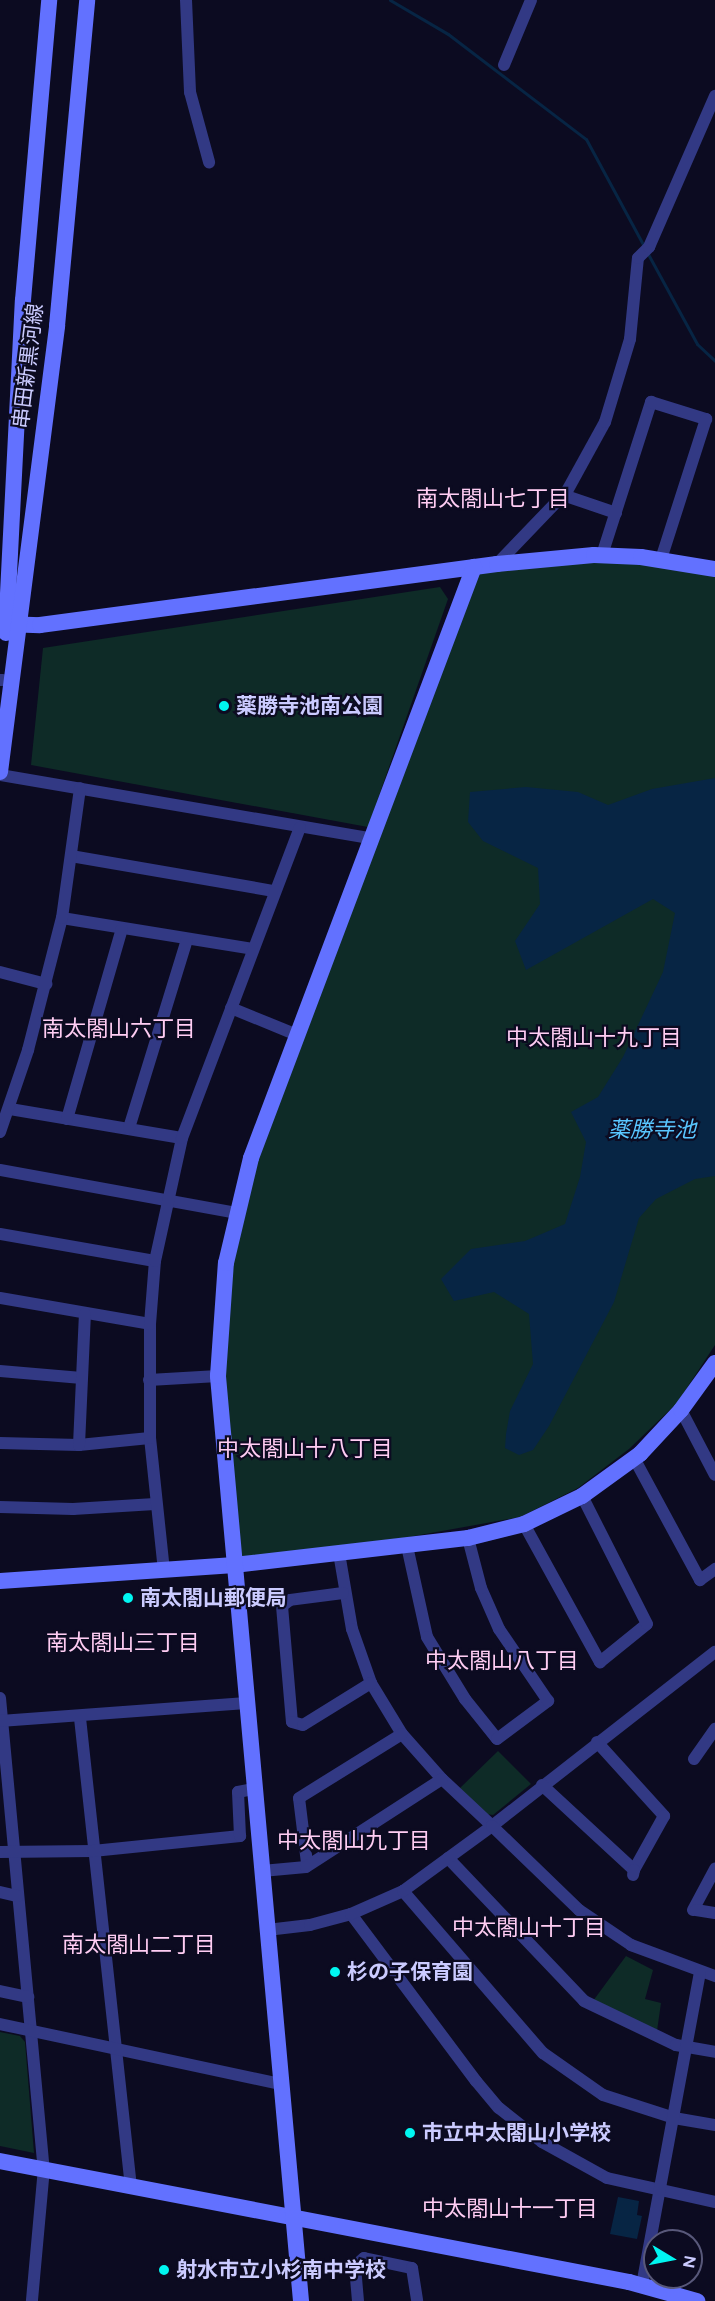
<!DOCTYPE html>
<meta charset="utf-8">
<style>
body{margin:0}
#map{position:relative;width:715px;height:2301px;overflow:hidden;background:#0c0b21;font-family:Figtree,"Noto Sans JP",sans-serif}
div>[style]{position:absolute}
.green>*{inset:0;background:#0e2b27}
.water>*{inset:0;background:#072544}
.stream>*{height:3px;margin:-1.5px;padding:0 1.5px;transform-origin:1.5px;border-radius:1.5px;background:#072544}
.street>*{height:12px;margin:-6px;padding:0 6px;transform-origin:6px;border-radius:6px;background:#323984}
.secondary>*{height:16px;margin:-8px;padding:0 8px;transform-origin:8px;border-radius:8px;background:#6271ff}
.dots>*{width:16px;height:16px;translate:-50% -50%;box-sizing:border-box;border:3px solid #0c0b21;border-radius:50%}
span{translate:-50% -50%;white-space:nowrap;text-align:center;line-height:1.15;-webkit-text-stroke:4.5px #0c0b21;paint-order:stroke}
.street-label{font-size:21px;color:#cbcbff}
.poi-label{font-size:21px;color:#cbcbff;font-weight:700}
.left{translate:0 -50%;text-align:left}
.neighbourhood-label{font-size:22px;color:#ffcdf3}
.water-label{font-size:22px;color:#59c6ff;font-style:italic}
.north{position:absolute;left:643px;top:2229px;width:60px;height:60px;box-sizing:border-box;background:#0c0b21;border:2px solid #58587a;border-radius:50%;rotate:100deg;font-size:16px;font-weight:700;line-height:24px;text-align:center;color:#cbcbff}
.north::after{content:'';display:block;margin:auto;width:21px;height:27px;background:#00f6f1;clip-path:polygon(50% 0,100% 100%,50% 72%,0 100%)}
</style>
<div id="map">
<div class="green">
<i style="clip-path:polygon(590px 556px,715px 571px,715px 1345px,677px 1403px,629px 1449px,578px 1488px,520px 1517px,403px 1538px,233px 1558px,218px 1374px,236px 1208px,473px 568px)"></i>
<i style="clip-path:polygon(440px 587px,448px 599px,368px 827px,31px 765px,43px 648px)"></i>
<i style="clip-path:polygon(498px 1751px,531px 1784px,493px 1815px,486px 1814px,460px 1788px)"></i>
<i style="clip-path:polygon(626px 1956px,653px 1970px,645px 1999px,661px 2003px,657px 2031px,593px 2001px)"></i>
<i style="clip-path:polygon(0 2032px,20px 2036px,25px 2042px,34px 2153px,0 2146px)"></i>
</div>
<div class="water">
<i style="clip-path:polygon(715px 778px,715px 1176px,695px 1179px,656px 1199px,639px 1218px,614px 1302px,549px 1426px,533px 1450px,519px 1455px,505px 1448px,506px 1434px,510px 1411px,533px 1364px,529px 1314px,494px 1292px,454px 1301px,441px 1279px,471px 1249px,525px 1241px,565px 1224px,580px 1177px,586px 1142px,571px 1112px,598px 1097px,623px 1057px,663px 972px,675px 913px,653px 899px,526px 970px,515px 941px,540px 904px,538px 868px,483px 841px,468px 822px,470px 792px,526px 787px,578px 792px,608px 805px,652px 789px)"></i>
<i style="clip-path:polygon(618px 2197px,639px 2201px,637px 2215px,642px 2216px,637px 2239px,610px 2234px)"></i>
</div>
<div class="stream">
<i style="left:390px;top:0;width:67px;rotate:30.4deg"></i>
<i style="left:448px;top:34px;width:173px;rotate:37.3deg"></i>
<i style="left:586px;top:139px;width:124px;rotate:61.6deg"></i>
<i style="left:648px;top:254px;width:102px;rotate:61.4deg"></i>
<i style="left:697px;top:344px;width:25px;rotate:43deg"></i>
</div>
<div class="street">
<i style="left:186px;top:0;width:92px;rotate:87.5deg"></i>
<i style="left:190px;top:92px;width:73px;rotate:74.8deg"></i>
<i style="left:504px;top:65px;width:70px;rotate:-67.4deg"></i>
<i style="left:563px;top:495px;width:56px;rotate:18.8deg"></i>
<i style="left:602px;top:555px;width:161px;rotate:-72.2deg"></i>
<i style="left:651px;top:402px;width:58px;rotate:17.2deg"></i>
<i style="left:706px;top:419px;width:147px;rotate:107.8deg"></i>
<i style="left:497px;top:564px;width:101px;rotate:-46.2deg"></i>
<i style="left:567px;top:491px;width:79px;rotate:-61.2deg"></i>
<i style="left:605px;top:422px;width:87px;rotate:-73.2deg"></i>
<i style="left:630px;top:339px;width:81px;rotate:-84.4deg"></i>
<i style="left:638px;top:258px;width:16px;rotate:-45deg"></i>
<i style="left:649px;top:247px;width:165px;rotate:-66.4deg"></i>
<i style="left:0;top:680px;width:3px"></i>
<i style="left:0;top:775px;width:375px;rotate:9.7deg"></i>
<i style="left:71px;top:856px;width:206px;rotate:9.8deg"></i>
<i style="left:62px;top:918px;width:193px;rotate:9.2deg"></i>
<i style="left:0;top:972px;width:48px;rotate:14.6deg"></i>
<i style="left:231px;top:1008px;width:71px;rotate:22.2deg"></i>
<i style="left:10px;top:1109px;width:174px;rotate:9.6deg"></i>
<i style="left:67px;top:1119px;width:198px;rotate:-73.9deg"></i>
<i style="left:129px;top:1128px;width:197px;rotate:-72.9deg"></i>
<i style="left:0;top:1132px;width:87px;rotate:-71.1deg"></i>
<i style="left:28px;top:1050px;width:136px;rotate:-75.6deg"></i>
<i style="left:62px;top:918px;width:131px;rotate:-82.1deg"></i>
<i style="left:0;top:1170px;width:240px;rotate:10.3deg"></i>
<i style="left:0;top:1234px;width:157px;rotate:9.9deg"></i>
<i style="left:0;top:1298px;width:152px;rotate:9.8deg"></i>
<i style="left:0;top:1371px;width:82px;rotate:4.9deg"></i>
<i style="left:149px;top:1380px;width:69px;rotate:-3.3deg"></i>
<i style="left:681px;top:1410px;width:73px;rotate:62.4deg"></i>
<i style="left:0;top:1443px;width:79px;rotate:1.5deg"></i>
<i style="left:79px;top:1445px;width:71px;rotate:-5.6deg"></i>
<i style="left:79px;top:1445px;width:131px;rotate:-87.4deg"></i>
<i style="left:634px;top:1458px;width:139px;rotate:61.6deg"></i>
<i style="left:700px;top:1580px;width:19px;rotate:-36deg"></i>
<i style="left:0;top:1507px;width:73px;rotate:1.6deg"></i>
<i style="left:73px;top:1509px;width:82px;rotate:-3.5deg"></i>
<i style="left:524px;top:1524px;width:158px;rotate:61.2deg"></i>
<i style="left:600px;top:1662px;width:60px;rotate:-39deg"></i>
<i style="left:647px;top:1624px;width:144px;rotate:-116.9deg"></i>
<i style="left:407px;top:1546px;width:93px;rotate:77.6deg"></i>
<i style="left:427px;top:1637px;width:73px;rotate:58.5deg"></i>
<i style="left:465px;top:1699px;width:51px;rotate:51.3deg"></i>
<i style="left:497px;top:1739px;width:64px;rotate:-36.7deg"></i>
<i style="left:548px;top:1701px;width:87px;rotate:-124.2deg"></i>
<i style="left:499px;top:1629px;width:45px;rotate:-113.7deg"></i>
<i style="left:481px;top:1588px;width:52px;rotate:-104.6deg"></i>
<i style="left:339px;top:1553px;width:77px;rotate:80.3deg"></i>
<i style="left:352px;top:1629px;width:57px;rotate:70.6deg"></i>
<i style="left:371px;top:1683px;width:60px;rotate:58.7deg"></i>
<i style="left:402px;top:1734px;width:60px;rotate:48.4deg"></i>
<i style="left:442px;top:1779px;width:69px;rotate:43.2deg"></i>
<i style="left:492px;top:1826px;width:283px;rotate:-38deg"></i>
<i style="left:164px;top:1571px;width:134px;rotate:-96deg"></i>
<i style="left:150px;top:1438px;width:114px;rotate:-90deg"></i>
<i style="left:150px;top:1324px;width:63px;rotate:-85.5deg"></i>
<i style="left:155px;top:1261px;width:126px;rotate:-77.6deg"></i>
<i style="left:182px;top:1138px;width:332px;rotate:-69.2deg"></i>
<i style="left:343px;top:1593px;width:53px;rotate:172.5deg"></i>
<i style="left:290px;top:1600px;width:10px;rotate:143deg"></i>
<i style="left:282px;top:1606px;width:116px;rotate:85.1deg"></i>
<i style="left:292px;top:1722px;width:11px;rotate:15deg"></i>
<i style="left:303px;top:1725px;width:80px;rotate:-31.7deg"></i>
<i style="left:0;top:1698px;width:472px;rotate:84.7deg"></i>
<i style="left:44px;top:2168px;width:134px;rotate:95.2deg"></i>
<i style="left:80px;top:1718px;width:471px;rotate:83.8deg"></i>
<i style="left:0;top:1721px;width:247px;rotate:-4.2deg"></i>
<i style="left:597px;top:1742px;width:100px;rotate:47.8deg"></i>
<i style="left:664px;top:1816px;width:62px;rotate:119.1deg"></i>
<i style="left:694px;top:1759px;width:37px;rotate:-55deg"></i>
<i style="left:542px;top:1785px;width:125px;rotate:42.7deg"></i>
<i style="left:634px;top:1870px;width:5px;rotate:101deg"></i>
<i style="left:0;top:1852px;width:93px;rotate:-0.6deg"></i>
<i style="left:93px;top:1851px;width:148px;rotate:-5.8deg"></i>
<i style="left:240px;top:1836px;width:44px;rotate:-92.6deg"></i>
<i style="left:238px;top:1792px;width:16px;rotate:-11deg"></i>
<i style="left:448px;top:1858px;width:197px;rotate:46.4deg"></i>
<i style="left:584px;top:2001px;width:102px;rotate:25.6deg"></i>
<i style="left:676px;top:2045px;width:40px;rotate:10deg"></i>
<i style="left:307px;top:1863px;width:65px;rotate:-97deg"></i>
<i style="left:299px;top:1798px;width:121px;rotate:-31.9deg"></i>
<i style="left:262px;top:1871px;width:44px;rotate:-5.2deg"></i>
<i style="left:306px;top:1867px;width:162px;rotate:-32.9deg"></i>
<i style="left:403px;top:1891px;width:214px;rotate:49.2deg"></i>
<i style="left:543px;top:2053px;width:73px;rotate:35deg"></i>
<i style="left:603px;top:2095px;width:75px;rotate:17.9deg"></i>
<i style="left:674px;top:2118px;width:42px;rotate:9.7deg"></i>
<i style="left:0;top:1892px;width:18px;rotate:13deg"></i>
<i style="left:693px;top:1910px;width:47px;rotate:-61.8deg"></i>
<i style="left:696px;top:1910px;width:19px;rotate:9deg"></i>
<i style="left:351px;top:1914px;width:209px;rotate:53.2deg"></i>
<i style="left:476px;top:2081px;width:35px;rotate:50deg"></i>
<i style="left:499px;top:2108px;width:55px;rotate:38.3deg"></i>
<i style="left:542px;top:2142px;width:74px;rotate:29deg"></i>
<i style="left:607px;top:2178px;width:111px;rotate:12.5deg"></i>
<i style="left:267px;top:1930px;width:43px;rotate:-6.6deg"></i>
<i style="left:310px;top:1925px;width:42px;rotate:-15deg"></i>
<i style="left:351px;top:1914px;width:57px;rotate:-23.9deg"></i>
<i style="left:403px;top:1891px;width:110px;rotate:-36.1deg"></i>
<i style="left:492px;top:1826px;width:121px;rotate:44deg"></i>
<i style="left:579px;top:1910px;width:63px;rotate:33.9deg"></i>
<i style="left:631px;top:1945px;width:90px;rotate:20.3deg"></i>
<i style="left:0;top:1991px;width:29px;rotate:12deg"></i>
<i style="left:0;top:2024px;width:286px;rotate:12.1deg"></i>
<i style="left:642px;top:2285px;width:317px;rotate:-79.5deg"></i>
<i style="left:358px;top:2301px;width:35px;rotate:-95deg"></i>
<i style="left:355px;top:2266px;width:12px;rotate:-42deg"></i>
<i style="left:364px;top:2258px;width:49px;rotate:11.8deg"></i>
<i style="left:412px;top:2268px;width:33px;rotate:81deg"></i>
</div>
<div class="secondary">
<i style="left:6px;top:624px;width:34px;rotate:2deg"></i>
<i style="left:40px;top:625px;width:461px;rotate:-7.6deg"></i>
<i style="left:497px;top:564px;width:97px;rotate:-5.3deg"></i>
<i style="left:594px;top:555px;width:47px;rotate:2.4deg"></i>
<i style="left:641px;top:557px;width:75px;rotate:9.2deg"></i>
<i style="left:6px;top:633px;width:333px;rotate:-87.1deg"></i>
<i style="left:23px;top:300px;width:301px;rotate:-85deg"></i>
<i style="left:0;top:772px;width:450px;rotate:-82.7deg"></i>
<i style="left:57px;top:326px;width:327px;rotate:-84.7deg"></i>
<i style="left:0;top:1581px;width:235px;rotate:-3.9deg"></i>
<i style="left:234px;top:1565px;width:236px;rotate:-6.6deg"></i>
<i style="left:468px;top:1538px;width:58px;rotate:-14deg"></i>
<i style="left:524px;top:1524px;width:64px;rotate:-25.8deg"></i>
<i style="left:582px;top:1496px;width:72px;rotate:-35.9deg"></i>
<i style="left:640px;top:1454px;width:60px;rotate:-47deg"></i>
<i style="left:681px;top:1410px;width:58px;rotate:-54.1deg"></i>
<i style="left:0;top:2161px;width:641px;rotate:10.89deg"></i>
<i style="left:629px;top:2282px;width:71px;rotate:15.6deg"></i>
<i style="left:301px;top:2301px;width:929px;rotate:-95.13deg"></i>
<i style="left:218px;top:1376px;width:113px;rotate:-86deg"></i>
<i style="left:226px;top:1263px;width:108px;rotate:-76.6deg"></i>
<i style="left:251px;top:1158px;width:632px;rotate:-69.33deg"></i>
</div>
<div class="dots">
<i style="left:224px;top:706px;background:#00f6f1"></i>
<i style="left:128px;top:1598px;background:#00f6f1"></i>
<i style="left:335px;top:1972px;background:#00f6f1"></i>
<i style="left:410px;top:2133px;background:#00f6f1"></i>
<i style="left:164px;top:2270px;background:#00f6f1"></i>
</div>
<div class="street-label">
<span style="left:28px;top:366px;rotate:-83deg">串田新黒河線</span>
</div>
<div class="poi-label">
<span class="left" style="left:236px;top:706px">薬勝寺池南公園</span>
<span class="left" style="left:140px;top:1598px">南太閤山郵便局</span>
<span class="left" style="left:347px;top:1972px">杉の子保育園</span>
<span class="left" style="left:422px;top:2133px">市立中太閤山小学校</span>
<span class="left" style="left:176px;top:2270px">射水市立小杉南中学校</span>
</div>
<div class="neighbourhood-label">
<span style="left:493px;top:499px">南太閤山七丁目</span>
<span style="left:119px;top:1029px">南太閤山六丁目</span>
<span style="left:594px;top:1038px">中太閤山十九丁目</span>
<span style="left:305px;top:1449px">中太閤山十八丁目</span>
<span style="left:123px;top:1643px">南太閤山三丁目</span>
<span style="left:502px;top:1661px">中太閤山八丁目</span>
<span style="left:354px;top:1841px">中太閤山九丁目</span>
<span style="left:529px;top:1928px">中太閤山十丁目</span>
<span style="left:139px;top:1945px">南太閤山二丁目</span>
<span style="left:510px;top:2209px">中太閤山十一丁目</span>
</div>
<div class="water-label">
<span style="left:652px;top:1130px">薬勝寺池</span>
</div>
<div class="north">N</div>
</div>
